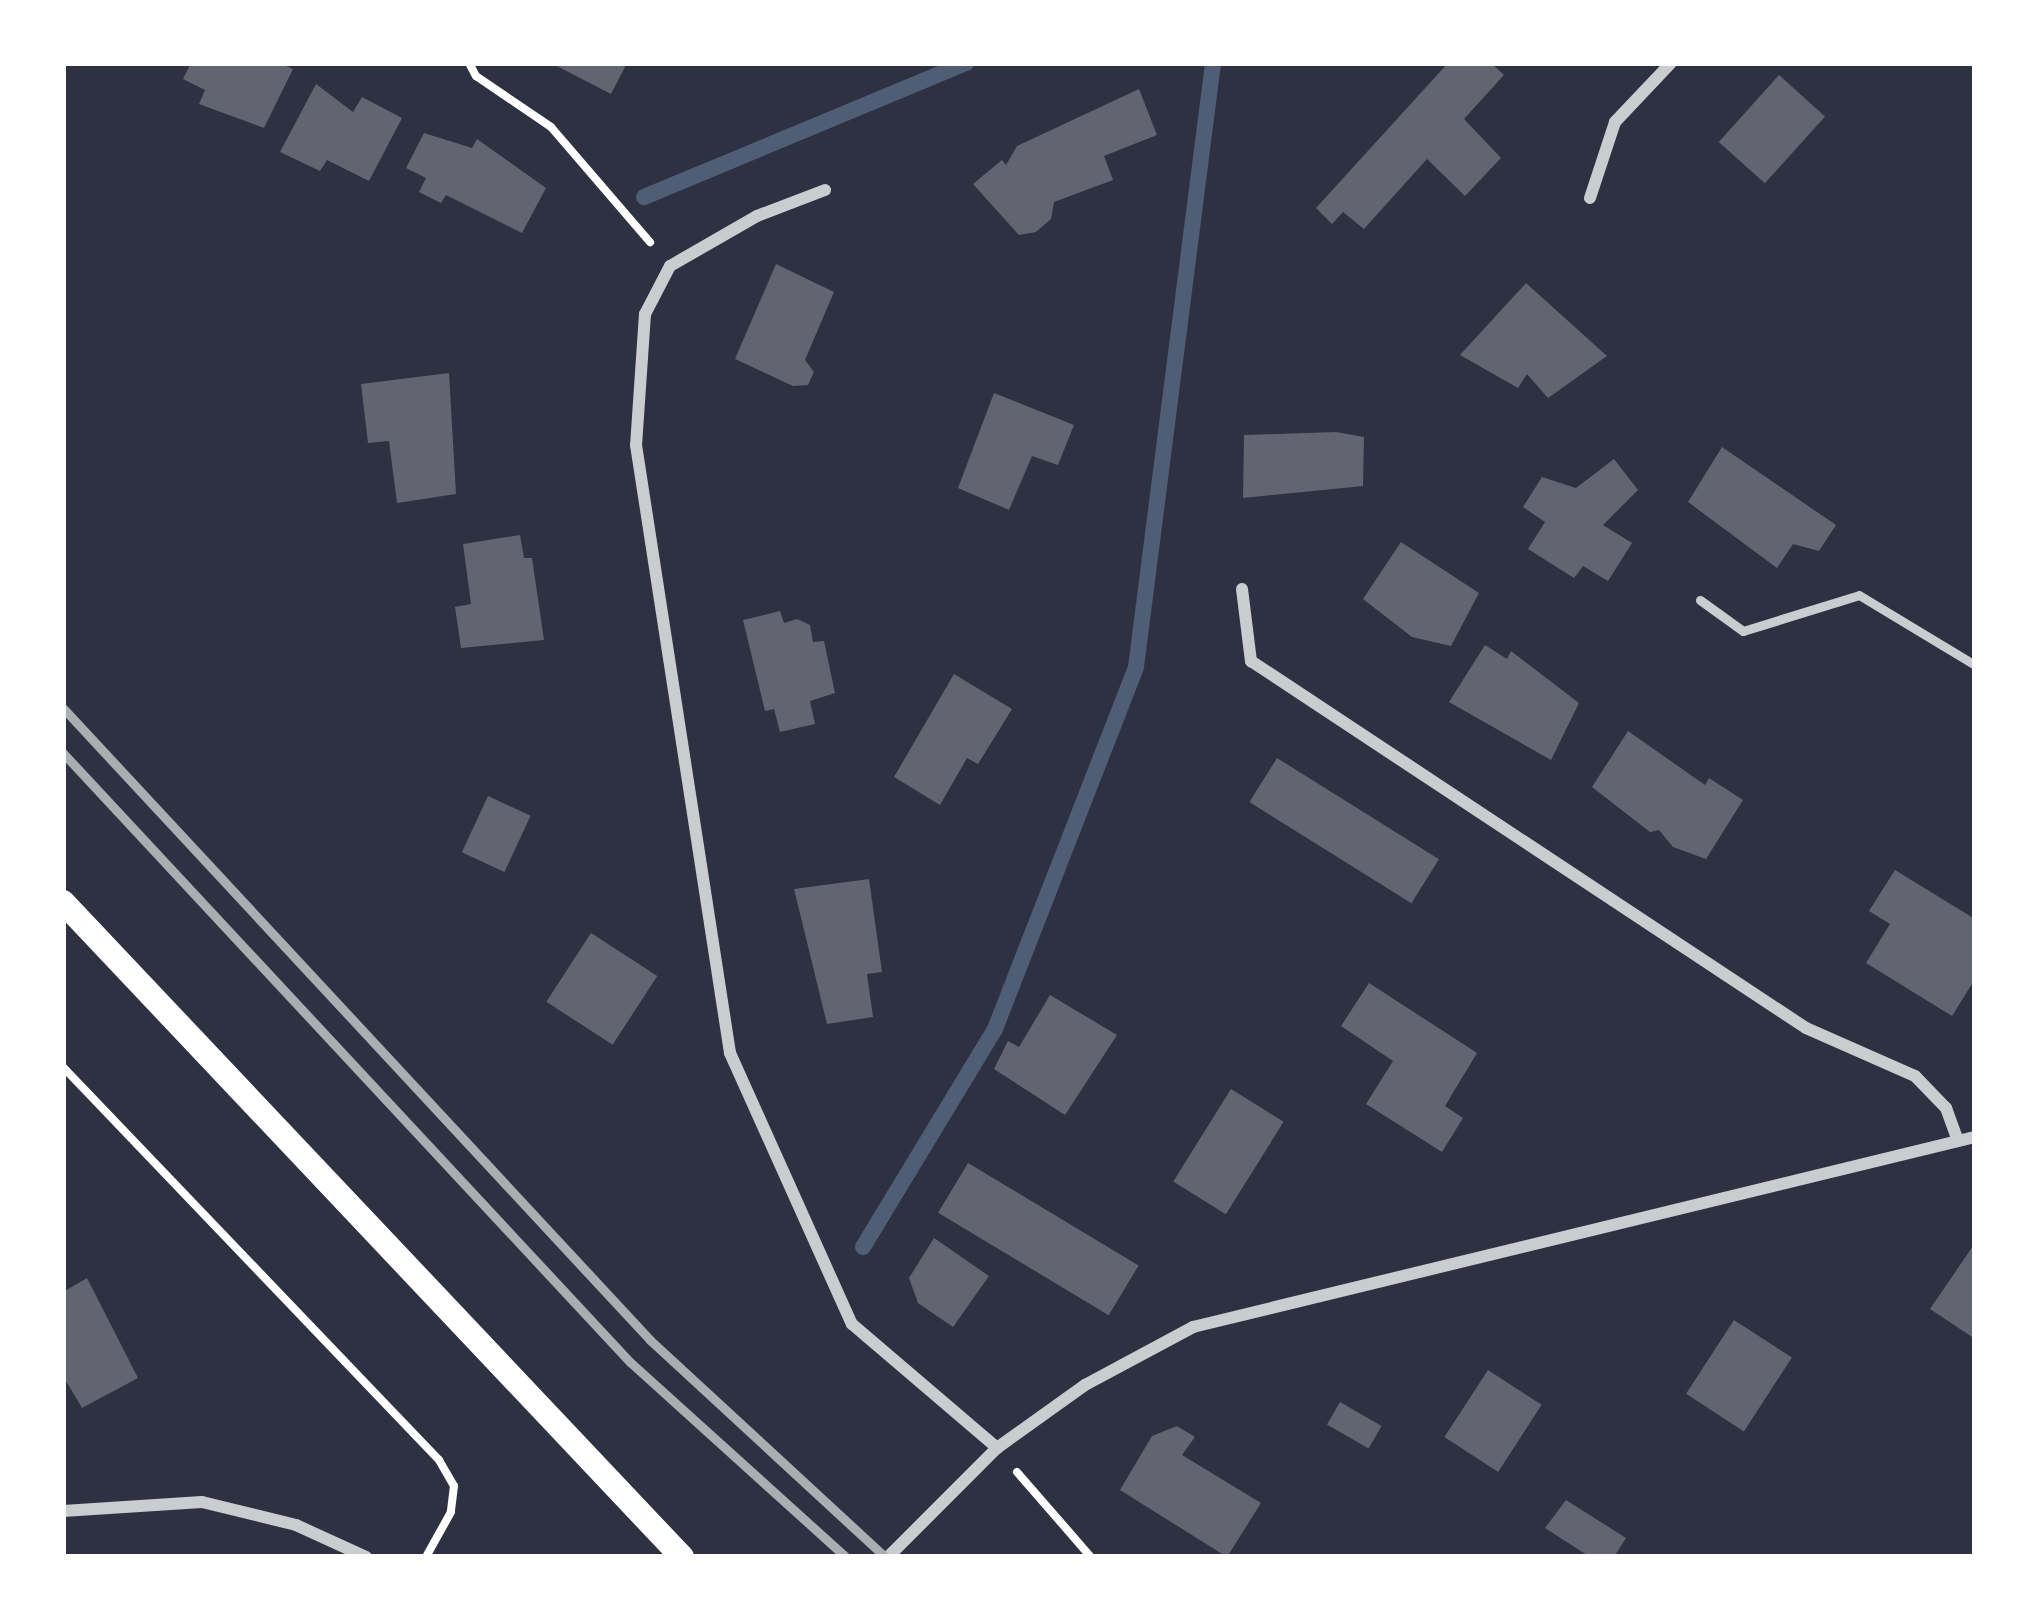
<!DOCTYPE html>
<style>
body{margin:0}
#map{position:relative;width:2038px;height:1620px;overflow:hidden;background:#2d3142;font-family:"IBM Plex Sans",sans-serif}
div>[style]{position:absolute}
.stream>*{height:16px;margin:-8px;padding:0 8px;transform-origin:8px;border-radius:8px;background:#4f5d75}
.building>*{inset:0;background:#626471;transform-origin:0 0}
.path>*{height:8px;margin:-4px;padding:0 4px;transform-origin:4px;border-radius:4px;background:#fff}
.service>*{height:9px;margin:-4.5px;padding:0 4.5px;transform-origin:4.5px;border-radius:4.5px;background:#caccd0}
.minor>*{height:12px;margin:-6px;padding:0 6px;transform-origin:6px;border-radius:6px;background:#caccd0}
.secondary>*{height:24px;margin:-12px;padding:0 12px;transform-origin:12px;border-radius:12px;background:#fff}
.rail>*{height:9px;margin:-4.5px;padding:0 4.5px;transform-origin:4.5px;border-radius:4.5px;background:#abadb3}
span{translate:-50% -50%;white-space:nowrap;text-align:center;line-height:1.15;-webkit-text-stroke:12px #fff;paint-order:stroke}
.frame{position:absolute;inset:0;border:66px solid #fff;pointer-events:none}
</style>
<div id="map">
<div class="stream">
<i style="left:644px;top:197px;width:349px;rotate:-22.6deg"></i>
<i style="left:863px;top:1247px;width:255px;rotate:-58.8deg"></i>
<i style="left:995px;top:1029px;width:388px;rotate:-68.7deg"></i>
<i style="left:1136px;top:667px;width:609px;rotate:-82.73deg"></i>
</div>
<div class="building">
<i style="clip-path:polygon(191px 63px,279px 63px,293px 69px,264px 128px,199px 104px,205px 90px,183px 79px)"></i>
<i style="clip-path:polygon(551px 63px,627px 63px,611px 94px)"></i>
<i style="clip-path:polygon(1448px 63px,1491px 63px,1504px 75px,1464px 119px,1501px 158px,1465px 196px,1427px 159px,1364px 229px,1343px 212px,1332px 224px,1316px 208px)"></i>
<i style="left:1779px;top:75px;width:62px;height:90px;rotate:42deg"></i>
<i style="clip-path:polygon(316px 84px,353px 112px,362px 97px,402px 118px,369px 181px,327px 160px,320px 171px,280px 152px)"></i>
<i style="clip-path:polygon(1139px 89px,1157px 135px,1104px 156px,1113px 180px,1054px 202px,1051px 219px,1036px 232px,1019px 235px,973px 184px,1002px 160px,1006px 165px,1017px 146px)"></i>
<i style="clip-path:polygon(424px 133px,472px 148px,477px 139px,546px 188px,522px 233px,446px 195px,441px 203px,419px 192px,426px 178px,406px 168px)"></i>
<i style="clip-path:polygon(776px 264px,834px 292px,805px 360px,814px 372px,808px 385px,793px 386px,735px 359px)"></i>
<i style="clip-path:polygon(1526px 283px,1607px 356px,1548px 398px,1527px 374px,1518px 388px,1460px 355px)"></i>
<i style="clip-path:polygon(449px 373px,456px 494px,397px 503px,389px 441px,368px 443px,361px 384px)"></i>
<i style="clip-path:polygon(994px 393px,1074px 425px,1058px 465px,1032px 456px,1009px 510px,958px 488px)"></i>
<i style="clip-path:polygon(1336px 432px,1364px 437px,1363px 486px,1243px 498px,1244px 435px)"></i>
<i style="clip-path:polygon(1722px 447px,1836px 525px,1819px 551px,1793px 544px,1777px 568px,1688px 502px)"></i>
<i style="clip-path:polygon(1614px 459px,1638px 490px,1603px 525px,1632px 543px,1608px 581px,1583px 566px,1574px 578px,1528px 549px,1545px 522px,1523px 507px,1542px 477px,1576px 488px)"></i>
<i style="clip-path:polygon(520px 535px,524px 558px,532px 558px,544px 640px,461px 648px,455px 607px,471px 604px,463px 544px)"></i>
<i style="clip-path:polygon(1401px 542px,1479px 593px,1451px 646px,1412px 637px,1363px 599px)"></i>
<i style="clip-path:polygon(780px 611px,784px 623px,797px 619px,810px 625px,813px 642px,824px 641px,835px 693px,810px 701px,815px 724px,780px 732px,774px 709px,765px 711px,743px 620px)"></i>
<i style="clip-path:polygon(1485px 645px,1507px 659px,1511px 651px,1579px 703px,1551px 760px,1449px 702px)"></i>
<i style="clip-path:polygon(954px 674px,1012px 709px,978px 764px,967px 758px,940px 805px,894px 777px)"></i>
<i style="clip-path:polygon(1628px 731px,1705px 785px,1709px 778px,1743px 800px,1706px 859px,1673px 847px,1659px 830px,1650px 832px,1592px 787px)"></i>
<i style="left:1277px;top:758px;width:191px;height:52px;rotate:32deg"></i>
<i style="left:488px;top:796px;width:47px;height:62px;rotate:25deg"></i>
<i style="clip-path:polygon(1895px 870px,1975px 919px,1975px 979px,1952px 1016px,1866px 963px,1890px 924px,1869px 911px)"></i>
<i style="clip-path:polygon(869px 879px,882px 972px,867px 974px,873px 1017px,827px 1024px,794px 889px)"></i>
<i style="left:591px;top:933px;width:79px;height:82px;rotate:33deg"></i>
<i style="clip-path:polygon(1369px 983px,1477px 1053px,1445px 1106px,1463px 1118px,1442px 1152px,1366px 1104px,1393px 1061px,1341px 1026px)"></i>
<i style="clip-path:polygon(1050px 995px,1117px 1035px,1065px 1115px,994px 1069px,1008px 1041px,1019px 1047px)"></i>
<i style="left:1231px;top:1089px;width:62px;height:109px;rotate:32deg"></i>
<i style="left:968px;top:1163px;width:199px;height:58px;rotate:31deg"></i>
<i style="clip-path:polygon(934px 1238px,989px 1276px,953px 1327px,918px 1303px,909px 1278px)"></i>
<i style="clip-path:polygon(1975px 1243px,1975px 1339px,1930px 1309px)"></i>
<i style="clip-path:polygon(87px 1278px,138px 1378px,82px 1408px,63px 1376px,63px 1292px)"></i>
<i style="left:1734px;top:1320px;width:69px;height:88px;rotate:33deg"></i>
<i style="left:1488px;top:1370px;width:64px;height:80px;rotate:33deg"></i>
<i style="left:1340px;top:1402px;width:48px;height:26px;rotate:30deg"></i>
<i style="clip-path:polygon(1177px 1426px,1195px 1437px,1182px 1455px,1261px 1503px,1227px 1557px,1120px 1490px,1152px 1436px)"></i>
<i style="clip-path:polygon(1566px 1500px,1626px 1538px,1614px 1557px,1590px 1557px,1545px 1528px)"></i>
</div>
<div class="path">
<i style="left:469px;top:63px;width:15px;rotate:62deg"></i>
<i style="left:476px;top:76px;width:91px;rotate:34.2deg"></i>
<i style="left:551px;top:127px;width:152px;rotate:49.3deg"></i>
<i style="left:63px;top:1067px;width:544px;rotate:46.27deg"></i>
<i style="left:439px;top:1460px;width:30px;rotate:60deg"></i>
<i style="left:454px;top:1486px;width:26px;rotate:97deg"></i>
<i style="left:451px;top:1512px;width:51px;rotate:119.1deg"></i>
<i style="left:1017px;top:1472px;width:113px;rotate:49deg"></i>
</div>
<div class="service">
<i style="left:1700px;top:600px;width:53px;rotate:35.8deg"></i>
<i style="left:1743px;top:631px;width:121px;rotate:-17.2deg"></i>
<i style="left:1859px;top:595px;width:135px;rotate:31.1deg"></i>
</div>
<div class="minor">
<i style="left:825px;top:190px;width:73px;rotate:159.1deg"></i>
<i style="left:757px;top:216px;width:100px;rotate:150.1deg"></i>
<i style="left:670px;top:266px;width:54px;rotate:117.5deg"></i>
<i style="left:645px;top:314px;width:131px;rotate:93.9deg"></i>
<i style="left:636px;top:445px;width:615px;rotate:81.21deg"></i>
<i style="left:730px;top:1053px;width:297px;rotate:65.8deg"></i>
<i style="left:852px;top:1324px;width:191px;rotate:40.5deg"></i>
<i style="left:1590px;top:198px;width:80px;rotate:-71.8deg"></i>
<i style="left:1615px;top:122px;width:81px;rotate:-46.5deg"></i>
<i style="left:1242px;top:589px;width:73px;rotate:82.9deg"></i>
<i style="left:1251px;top:661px;width:665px;rotate:33.48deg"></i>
<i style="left:1806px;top:1028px;width:119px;rotate:23.8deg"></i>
<i style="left:1915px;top:1076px;width:45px;rotate:45.9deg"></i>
<i style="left:1946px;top:1108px;width:35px;rotate:70deg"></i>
<i style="left:63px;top:1511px;width:139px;rotate:-3.7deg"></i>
<i style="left:202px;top:1502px;width:97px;rotate:13.7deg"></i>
<i style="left:296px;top:1525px;width:77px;rotate:24.6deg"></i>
<i style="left:888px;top:1557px;width:154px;rotate:-45deg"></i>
<i style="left:997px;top:1448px;width:108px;rotate:-35.6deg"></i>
<i style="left:1085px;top:1385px;width:123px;rotate:-28.2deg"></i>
<i style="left:1193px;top:1327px;width:805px;rotate:-13.66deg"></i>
</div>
<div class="secondary">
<i style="left:63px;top:902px;width:901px;rotate:46.62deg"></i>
</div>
<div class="rail">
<i style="left:63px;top:708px;width:863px;rotate:47.11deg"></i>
<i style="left:650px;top:1340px;width:320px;rotate:42.7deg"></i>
<i style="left:63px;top:753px;width:832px;rotate:47.05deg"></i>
<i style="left:630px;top:1362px;width:291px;rotate:42.1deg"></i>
</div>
<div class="frame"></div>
</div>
